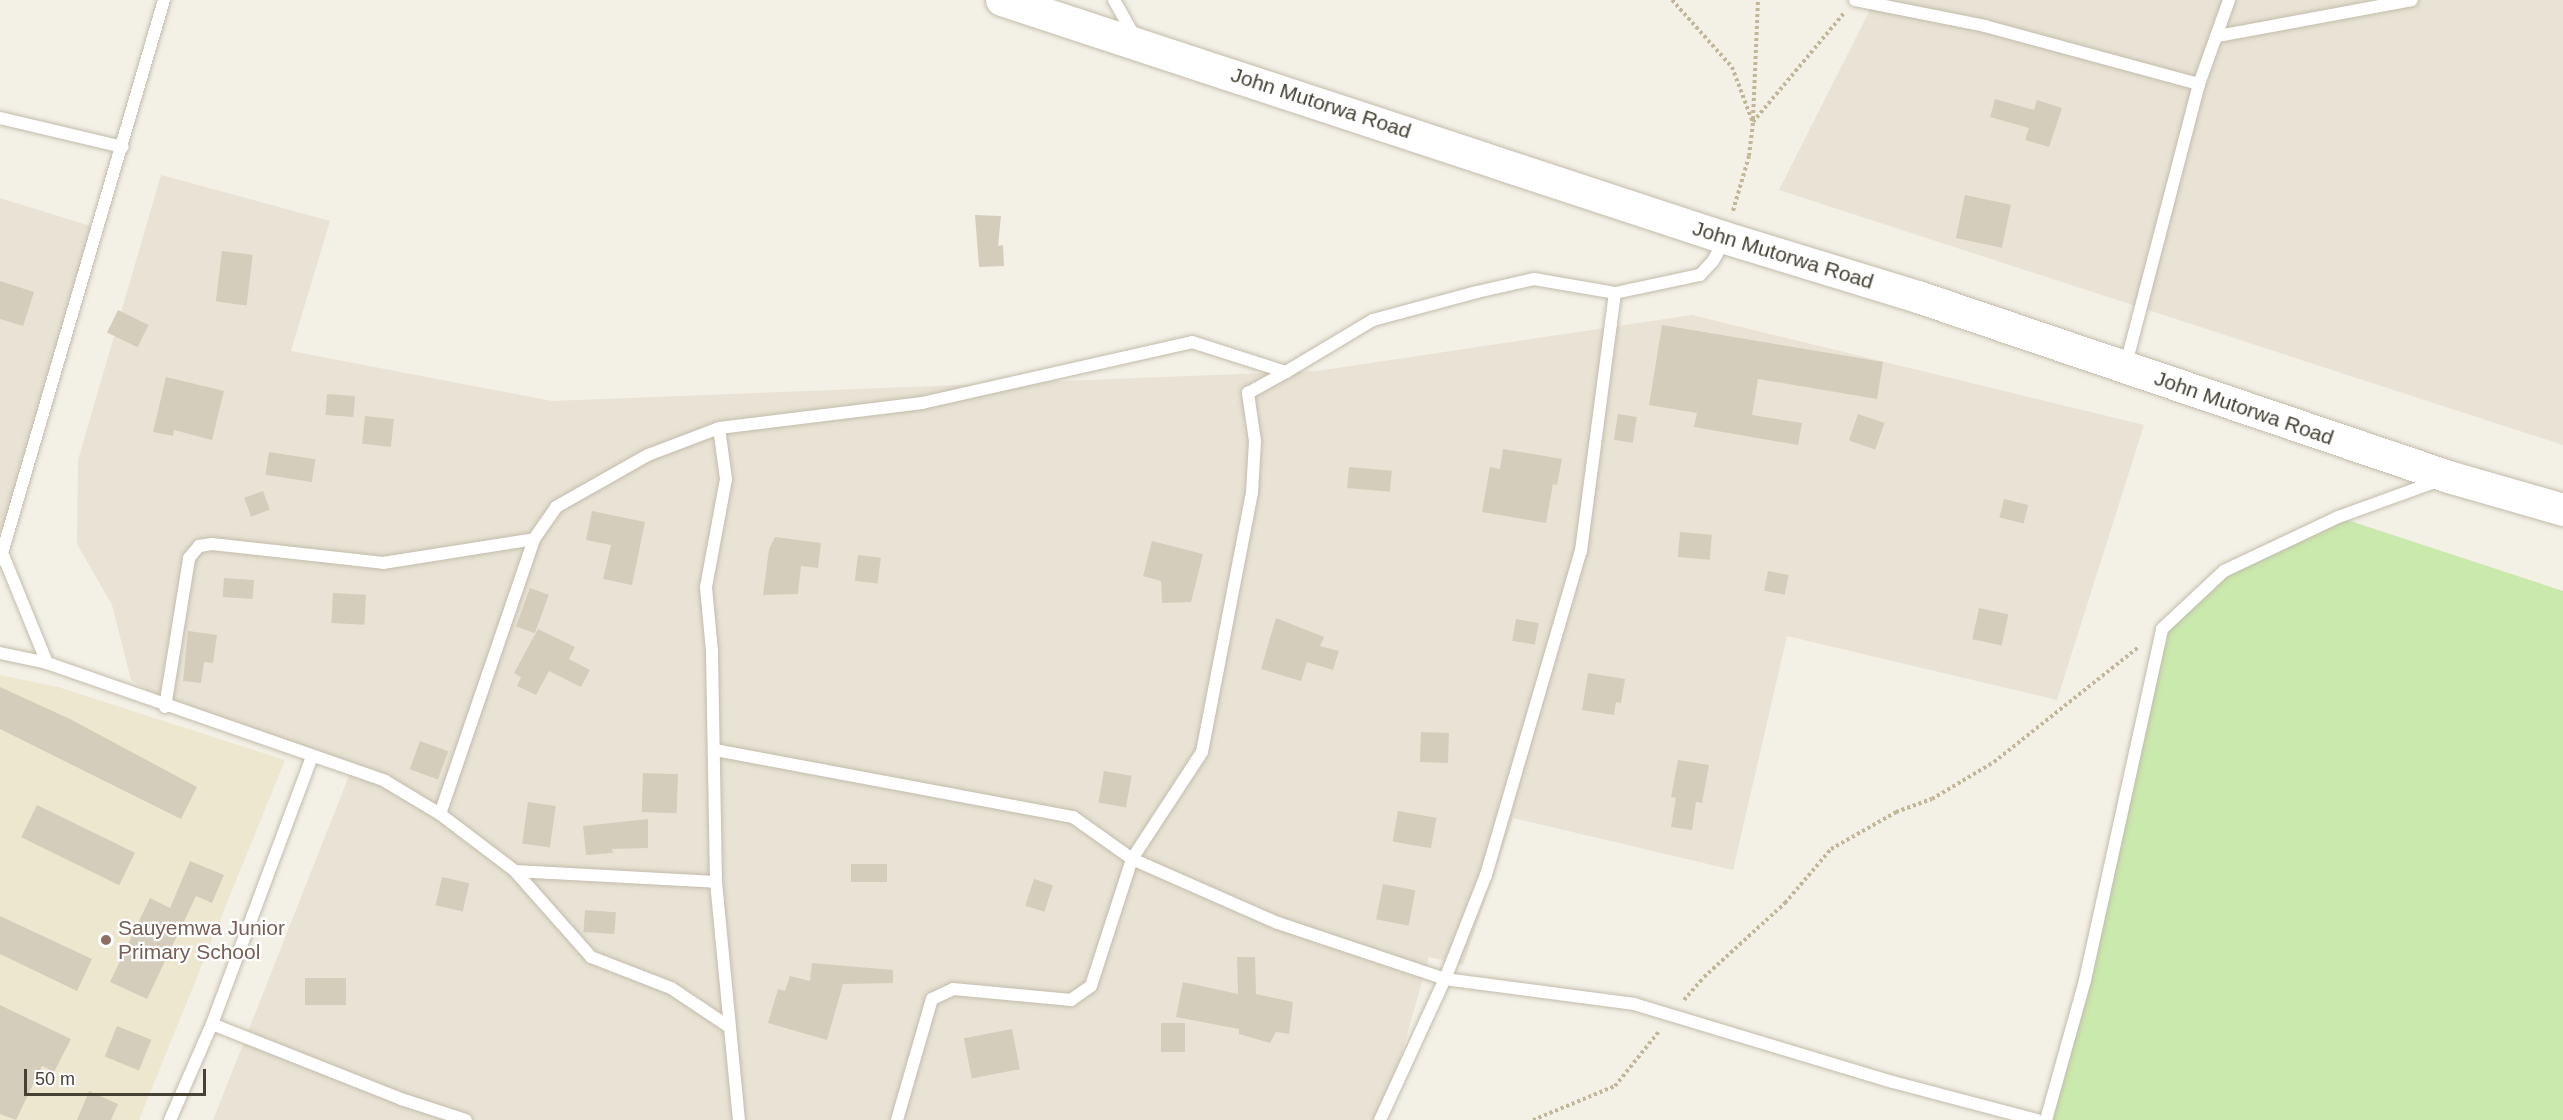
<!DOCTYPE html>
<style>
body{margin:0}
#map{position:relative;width:2563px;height:1120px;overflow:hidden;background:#f3f0e6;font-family:Arial,sans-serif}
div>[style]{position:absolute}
.residential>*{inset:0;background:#e8e3d4}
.education>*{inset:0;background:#ede7cf}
.green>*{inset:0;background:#c9e9ad}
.building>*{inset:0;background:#d5cdbb;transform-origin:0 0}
.path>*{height:4px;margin-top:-2px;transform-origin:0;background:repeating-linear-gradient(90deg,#c2b699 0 3px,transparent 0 6px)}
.roads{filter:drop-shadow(0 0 2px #c2bcab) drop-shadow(0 0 2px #c2bcab)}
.service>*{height:12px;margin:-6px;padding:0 6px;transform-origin:6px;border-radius:6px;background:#fff}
.tertiary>*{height:32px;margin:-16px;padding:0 16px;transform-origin:16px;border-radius:16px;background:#fff}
.dots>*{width:16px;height:16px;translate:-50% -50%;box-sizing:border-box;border:3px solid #fff;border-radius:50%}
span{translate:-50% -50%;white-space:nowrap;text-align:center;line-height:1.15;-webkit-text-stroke:4.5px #fff;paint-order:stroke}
.street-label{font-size:21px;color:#464135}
.education-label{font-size:21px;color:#785e54}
.left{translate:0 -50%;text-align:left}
.scale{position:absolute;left:24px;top:1069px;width:182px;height:27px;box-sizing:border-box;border:3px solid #464135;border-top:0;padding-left:8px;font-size:18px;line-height:21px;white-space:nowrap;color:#464135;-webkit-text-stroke:4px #fff;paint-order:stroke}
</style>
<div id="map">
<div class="residential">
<i style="clip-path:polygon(1875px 0,2563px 0,2563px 445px,1779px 190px)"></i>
<i style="clip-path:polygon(161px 175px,330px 221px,291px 351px,552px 401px,1317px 371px,1692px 315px,2144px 425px,2057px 700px,1787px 636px,1733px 870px,1513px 818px,1463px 965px,1429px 957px,1383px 1120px,213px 1120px,354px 763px,188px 716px,131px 680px,112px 605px,77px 544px,78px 460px)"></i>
<i style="clip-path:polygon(0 198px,103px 230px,0 552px)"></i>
</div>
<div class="education">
<i style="clip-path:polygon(0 675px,58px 687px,285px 760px,139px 1120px,0 1120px)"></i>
</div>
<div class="green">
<i style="clip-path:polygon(2338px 517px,2563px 591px,2563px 1120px,2046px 1120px,2162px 629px,2224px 571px)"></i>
</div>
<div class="building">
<i style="clip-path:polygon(1995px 99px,2034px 110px,2037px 100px,2062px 108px,2049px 147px,2025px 140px,2029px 128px,1990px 117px)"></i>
<i style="left:1965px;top:195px;width:47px;height:44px;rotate:12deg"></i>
<i style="clip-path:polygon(975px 215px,1001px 216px,998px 246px,1003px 245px,1004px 266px,979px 267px)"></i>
<i style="left:222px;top:251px;width:31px;height:51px;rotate:7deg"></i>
<i style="clip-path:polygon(0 281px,34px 292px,23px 326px,0 319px)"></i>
<i style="left:118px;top:310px;width:34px;height:25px;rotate:26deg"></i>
<i style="clip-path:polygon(1662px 325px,1883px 362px,1877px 399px,1758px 379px,1752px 415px,1802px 423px,1798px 445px,1694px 427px,1697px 413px,1649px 405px)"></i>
<i style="clip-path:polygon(166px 377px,224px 391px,212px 440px,174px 430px,173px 436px,153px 432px)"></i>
<i style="left:327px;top:394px;width:28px;height:21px;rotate:4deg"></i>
<i style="left:1618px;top:414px;width:19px;height:26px;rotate:9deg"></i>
<i style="left:1858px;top:414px;width:28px;height:28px;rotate:19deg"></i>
<i style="left:365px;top:416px;width:29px;height:28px;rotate:6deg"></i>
<i style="clip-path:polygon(1503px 449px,1562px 459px,1557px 485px,1553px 484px,1546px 523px,1482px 512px,1490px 467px,1500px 469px)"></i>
<i style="left:269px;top:452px;width:47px;height:23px;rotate:9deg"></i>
<i style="left:1349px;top:467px;width:43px;height:21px;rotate:5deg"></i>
<i style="left:263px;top:491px;width:20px;height:20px;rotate:70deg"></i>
<i style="left:2004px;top:499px;width:25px;height:19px;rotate:14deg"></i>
<i style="clip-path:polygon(592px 511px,645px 522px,632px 585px,603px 579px,611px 545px,586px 540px)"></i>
<i style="left:1680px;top:532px;width:32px;height:25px;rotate:5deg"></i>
<i style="clip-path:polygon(775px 537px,821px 543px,818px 568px,801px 566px,798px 594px,763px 595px,769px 549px)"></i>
<i style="clip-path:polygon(1152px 541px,1203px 554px,1191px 602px,1162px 603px,1161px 581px,1143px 576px)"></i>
<i style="left:858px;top:555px;width:23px;height:26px;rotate:7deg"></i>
<i style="left:1768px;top:571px;width:21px;height:20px;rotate:11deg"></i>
<i style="left:224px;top:578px;width:30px;height:19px;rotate:4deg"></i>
<i style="left:530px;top:588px;width:20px;height:41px;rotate:20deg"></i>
<i style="left:333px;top:593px;width:33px;height:30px;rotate:3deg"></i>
<i style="left:1979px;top:608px;width:30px;height:32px;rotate:12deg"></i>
<i style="clip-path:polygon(1276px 618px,1324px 637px,1320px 646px,1339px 651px,1333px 670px,1307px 662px,1301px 681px,1261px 669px)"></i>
<i style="left:1516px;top:619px;width:23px;height:22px;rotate:10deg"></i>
<i style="clip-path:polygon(538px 629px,575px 647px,569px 659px,590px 670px,581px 687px,549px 671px,536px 695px,517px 686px,521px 677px,514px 673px)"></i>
<i style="clip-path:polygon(188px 631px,217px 635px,213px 663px,204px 662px,201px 683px,183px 681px)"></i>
<i style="clip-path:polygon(1588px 673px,1625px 679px,1621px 703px,1616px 702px,1614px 715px,1582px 710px)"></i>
<i style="clip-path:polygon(0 687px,70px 719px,197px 787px,181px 819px,0 729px)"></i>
<i style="left:1421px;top:732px;width:28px;height:30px;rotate:2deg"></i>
<i style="left:420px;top:741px;width:30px;height:30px;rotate:20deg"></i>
<i style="clip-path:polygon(1678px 760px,1709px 765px,1702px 803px,1696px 802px,1692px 830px,1671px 827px,1676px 798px,1671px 797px)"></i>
<i style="left:1104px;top:771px;width:28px;height:32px;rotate:10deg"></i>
<i style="left:643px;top:773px;width:35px;height:39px;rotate:2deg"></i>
<i style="left:528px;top:802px;width:28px;height:42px;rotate:8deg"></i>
<i style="left:37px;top:805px;width:109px;height:36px;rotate:26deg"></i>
<i style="left:1398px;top:811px;width:39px;height:31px;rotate:10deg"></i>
<i style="clip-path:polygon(648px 819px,648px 848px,612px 849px,613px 853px,586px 855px,583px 826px)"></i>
<i style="clip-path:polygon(190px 861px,224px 875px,212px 903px,196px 896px,147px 999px,110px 982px,150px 898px,170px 908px)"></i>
<i style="left:851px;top:864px;width:36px;height:18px"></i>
<i style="left:442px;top:877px;width:28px;height:29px;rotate:13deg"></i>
<i style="left:1034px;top:879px;width:20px;height:28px;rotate:18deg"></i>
<i style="left:1383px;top:884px;width:33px;height:36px;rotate:11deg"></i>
<i style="left:585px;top:910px;width:31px;height:22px;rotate:4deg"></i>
<i style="clip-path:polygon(0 916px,92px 959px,77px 991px,0 954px)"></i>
<i style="clip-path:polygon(1237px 957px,1255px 957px,1256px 994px,1293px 1002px,1289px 1034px,1276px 1032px,1270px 1043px,1239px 1034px,1239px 1029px,1176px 1017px,1183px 982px,1238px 994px)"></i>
<i style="clip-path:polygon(812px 963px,893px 970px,893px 983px,843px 984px,827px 1040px,768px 1023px,778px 989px,785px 991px,790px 976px,810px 981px)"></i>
<i style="left:305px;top:978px;width:41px;height:27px"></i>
<i style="clip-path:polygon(0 1005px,71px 1039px,54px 1072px,42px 1066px,16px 1120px,0 1114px)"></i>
<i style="left:1161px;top:1023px;width:24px;height:29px"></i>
<i style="left:117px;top:1026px;width:37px;height:33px;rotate:22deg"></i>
<i style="left:1012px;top:1029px;width:41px;height:49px;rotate:79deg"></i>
<i style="clip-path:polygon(89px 1091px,118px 1104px,111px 1120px,77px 1120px)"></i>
</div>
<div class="path">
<i style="left:1672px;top:0;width:90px;rotate:48.2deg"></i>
<i style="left:1732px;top:67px;width:60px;rotate:69.4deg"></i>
<i style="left:1753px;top:123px;width:33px;rotate:97deg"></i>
<i style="left:1749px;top:156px;width:60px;rotate:106.3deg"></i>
<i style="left:1753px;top:119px;width:119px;rotate:-87.6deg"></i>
<i style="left:1753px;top:122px;width:142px;rotate:-50.1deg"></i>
<i style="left:1684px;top:1000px;width:30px;rotate:-49deg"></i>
<i style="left:1704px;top:977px;width:110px;rotate:-42.4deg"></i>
<i style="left:1785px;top:903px;width:71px;rotate:-49.6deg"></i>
<i style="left:1831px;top:849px;width:75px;rotate:-29.6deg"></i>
<i style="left:1896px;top:812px;width:38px;rotate:-20deg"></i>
<i style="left:1932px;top:799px;width:72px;rotate:-30.8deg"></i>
<i style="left:1994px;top:762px;width:186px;rotate:-38.5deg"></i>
<i style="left:1533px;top:1120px;width:89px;rotate:-22.5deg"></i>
<i style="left:1615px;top:1086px;width:72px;rotate:-51.2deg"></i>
</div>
<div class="roads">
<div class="service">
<i style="left:1114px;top:0;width:45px;rotate:60.6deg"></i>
<i style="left:1855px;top:0;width:133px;rotate:11.3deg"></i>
<i style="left:1985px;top:26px;width:222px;rotate:15.2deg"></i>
<i style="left:2218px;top:36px;width:197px;rotate:-10.5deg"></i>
<i style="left:0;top:118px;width:126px;rotate:13.3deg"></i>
<i style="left:2125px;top:368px;width:293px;rotate:-75.4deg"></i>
<i style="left:2199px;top:84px;width:89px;rotate:-70.3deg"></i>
<i style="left:3px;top:555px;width:117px;rotate:67.8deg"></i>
<i style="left:0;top:560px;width:584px;rotate:-73.68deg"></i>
<i style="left:0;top:653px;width:48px;rotate:12deg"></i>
<i style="left:47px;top:663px;width:358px;rotate:19.2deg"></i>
<i style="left:385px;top:781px;width:64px;rotate:31deg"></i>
<i style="left:440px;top:814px;width:94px;rotate:37.2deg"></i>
<i style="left:515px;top:871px;width:201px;rotate:3.1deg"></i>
<i style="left:716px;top:882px;width:239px;rotate:84.5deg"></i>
<i style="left:165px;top:707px;width:151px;rotate:-80.8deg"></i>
<i style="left:189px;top:558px;width:16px;rotate:-50deg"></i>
<i style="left:199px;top:546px;width:13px;rotate:-9deg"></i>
<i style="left:212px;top:544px;width:172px;rotate:6.3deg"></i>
<i style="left:383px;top:563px;width:153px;rotate:-9deg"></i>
<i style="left:715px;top:750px;width:364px;rotate:10.6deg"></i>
<i style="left:1073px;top:817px;width:72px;rotate:35.4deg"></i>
<i style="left:1132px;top:859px;width:128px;rotate:-56.8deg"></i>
<i style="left:1202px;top:752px;width:264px;rotate:-79.1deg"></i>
<i style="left:1252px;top:493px;width:52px;rotate:-86.7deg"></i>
<i style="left:1255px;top:441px;width:49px;rotate:-98.3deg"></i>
<i style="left:1248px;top:393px;width:43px;rotate:-28.9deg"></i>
<i style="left:440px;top:814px;width:291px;rotate:-71.1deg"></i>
<i style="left:534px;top:539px;width:39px;rotate:-55deg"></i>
<i style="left:556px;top:507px;width:106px;rotate:-29.5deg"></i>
<i style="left:648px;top:455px;width:76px;rotate:-20.8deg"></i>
<i style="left:719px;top:428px;width:205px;rotate:-7deg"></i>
<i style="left:922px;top:403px;width:277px;rotate:-12.7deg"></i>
<i style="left:1192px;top:342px;width:99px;rotate:17.7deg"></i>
<i style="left:1286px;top:372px;width:101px;rotate:-30.9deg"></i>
<i style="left:1373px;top:320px;width:108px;rotate:-15.1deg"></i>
<i style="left:1477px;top:292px;width:58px;rotate:-12.8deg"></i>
<i style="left:1534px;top:279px;width:82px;rotate:9.8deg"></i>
<i style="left:1615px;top:293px;width:87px;rotate:-12deg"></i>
<i style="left:1700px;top:275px;width:19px;rotate:-47deg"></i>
<i style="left:1713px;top:261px;width:25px;rotate:-61deg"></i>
<i style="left:515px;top:871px;width:115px;rotate:48.5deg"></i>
<i style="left:591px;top:957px;width:86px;rotate:21.2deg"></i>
<i style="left:671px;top:988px;width:69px;rotate:33.7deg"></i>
<i style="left:716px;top:882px;width:231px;rotate:-91deg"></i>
<i style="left:712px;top:651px;width:64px;rotate:-95.4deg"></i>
<i style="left:706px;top:587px;width:110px;rotate:-79.5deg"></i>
<i style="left:726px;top:479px;width:51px;rotate:-97.8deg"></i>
<i style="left:212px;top:1024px;width:203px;rotate:21.6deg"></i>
<i style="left:401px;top:1099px;width:68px;rotate:17.9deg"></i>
<i style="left:170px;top:1120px;width:105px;rotate:-66.4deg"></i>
<i style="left:212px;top:1024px;width:286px;rotate:-69.5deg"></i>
<i style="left:897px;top:1120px;width:126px;rotate:-73.9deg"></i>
<i style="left:932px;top:999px;width:23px;rotate:-25deg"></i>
<i style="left:953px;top:989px;width:119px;rotate:5.3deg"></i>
<i style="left:1071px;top:1000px;width:24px;rotate:-35deg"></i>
<i style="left:1091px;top:986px;width:133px;rotate:-72.1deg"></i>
<i style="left:1132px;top:859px;width:159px;rotate:23.7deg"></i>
<i style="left:1278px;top:923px;width:176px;rotate:18.5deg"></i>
<i style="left:1445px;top:979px;width:112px;rotate:-68.5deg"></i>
<i style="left:1486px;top:875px;width:338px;rotate:-73.7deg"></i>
<i style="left:1581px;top:551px;width:260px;rotate:-82.5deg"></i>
<i style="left:1380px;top:1120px;width:155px;rotate:-65.3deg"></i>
<i style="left:1445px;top:979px;width:191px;rotate:7.5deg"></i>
<i style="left:1634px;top:1004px;width:270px;rotate:16.8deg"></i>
<i style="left:1893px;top:1082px;width:149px;rotate:14.8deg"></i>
<i style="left:2046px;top:1120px;width:145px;rotate:-74.4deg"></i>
<i style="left:2085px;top:980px;width:359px;rotate:-77.6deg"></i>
<i style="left:2162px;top:629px;width:85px;rotate:-43.1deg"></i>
<i style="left:2224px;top:571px;width:126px;rotate:-25.3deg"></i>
<i style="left:2338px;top:517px;width:109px;rotate:-19.9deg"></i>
</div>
<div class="tertiary">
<i style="left:1002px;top:0;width:761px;rotate:18.22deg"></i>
<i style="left:1725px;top:238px;width:202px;rotate:17deg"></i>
<i style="left:1918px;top:297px;width:561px;rotate:18.73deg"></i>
<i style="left:2449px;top:477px;width:119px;rotate:16.1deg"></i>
</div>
</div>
<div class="dots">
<i style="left:106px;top:940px;background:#8d6e63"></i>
</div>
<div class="street-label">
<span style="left:1321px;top:103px;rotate:18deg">John Mutorwa Road</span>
<span style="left:1783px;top:255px;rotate:17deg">John Mutorwa Road</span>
<span style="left:2244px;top:408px;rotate:19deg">John Mutorwa Road</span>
</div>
<div class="education-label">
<span class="left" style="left:118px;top:940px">Sauyemwa Junior<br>Primary School</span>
</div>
<div class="scale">50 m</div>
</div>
